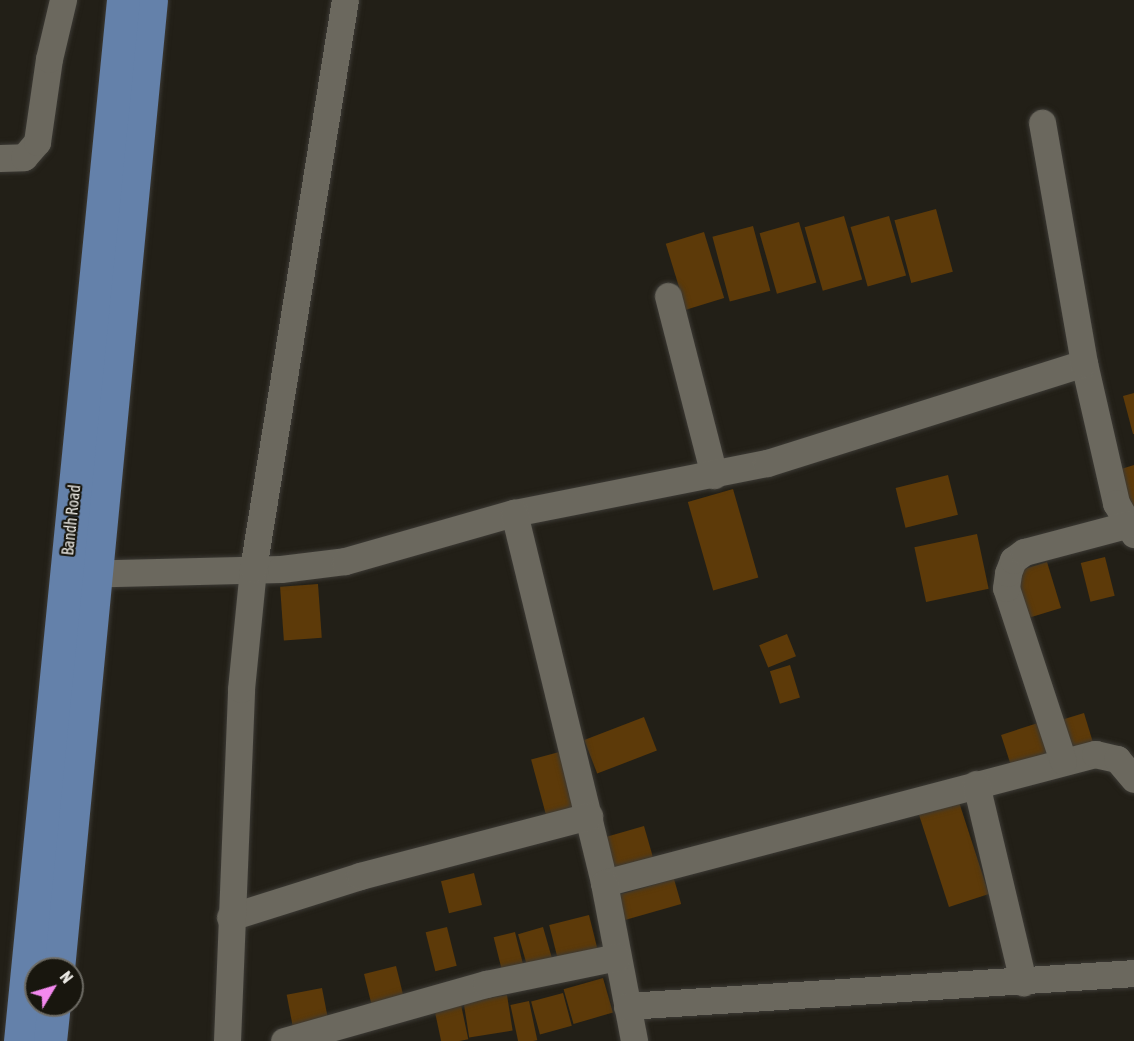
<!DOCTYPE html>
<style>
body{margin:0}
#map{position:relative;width:1134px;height:1041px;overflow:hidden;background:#221f17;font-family:"Asap Condensed",sans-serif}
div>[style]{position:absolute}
.building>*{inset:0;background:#5d3a09;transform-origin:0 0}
.roads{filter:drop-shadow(0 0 2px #3c3a35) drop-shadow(0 0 2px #3c3a35)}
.minor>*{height:27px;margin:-13.5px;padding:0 13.5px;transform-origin:13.5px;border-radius:13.5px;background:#6b685e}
.major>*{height:33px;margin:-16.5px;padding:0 16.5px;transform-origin:16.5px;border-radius:16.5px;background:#6481aa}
span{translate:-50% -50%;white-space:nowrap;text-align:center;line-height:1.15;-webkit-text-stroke:4.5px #18160e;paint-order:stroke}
.street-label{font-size:16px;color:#eceae5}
.north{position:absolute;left:24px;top:957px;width:60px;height:60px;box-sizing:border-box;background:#18160e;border:2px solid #6d6b64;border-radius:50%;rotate:52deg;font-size:16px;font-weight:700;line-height:24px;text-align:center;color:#eceae5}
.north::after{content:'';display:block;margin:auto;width:21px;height:27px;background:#f489ef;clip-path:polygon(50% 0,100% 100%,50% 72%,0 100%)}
</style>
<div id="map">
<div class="building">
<i style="left:936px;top:209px;width:65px;height:43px;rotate:75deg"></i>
<i style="left:844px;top:216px;width:66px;height:41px;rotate:74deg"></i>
<i style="left:889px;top:216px;width:62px;height:40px;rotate:74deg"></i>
<i style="left:799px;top:222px;width:63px;height:41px;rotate:74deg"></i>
<i style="left:753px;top:226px;width:67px;height:42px;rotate:75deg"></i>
<i style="left:704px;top:232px;width:69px;height:40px;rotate:73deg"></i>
<i style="clip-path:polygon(1134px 393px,1134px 434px,1133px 434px,1123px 396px)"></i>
<i style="clip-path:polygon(1134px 465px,1134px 510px,1131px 511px,1118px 470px)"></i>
<i style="left:948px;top:475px;width:41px;height:54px;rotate:76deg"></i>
<i style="left:733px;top:489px;width:92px;height:47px;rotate:74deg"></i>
<i style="left:977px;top:534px;width:56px;height:64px;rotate:78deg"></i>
<i style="left:1105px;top:557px;width:40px;height:25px;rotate:76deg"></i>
<i style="left:1047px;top:562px;width:48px;height:36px;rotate:73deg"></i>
<i style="left:318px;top:584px;width:54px;height:38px;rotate:86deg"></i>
<i style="left:787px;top:634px;width:24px;height:30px;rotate:68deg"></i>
<i style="left:790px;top:665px;width:34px;height:21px;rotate:73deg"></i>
<i style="left:1084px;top:713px;width:31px;height:23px;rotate:73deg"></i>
<i style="left:644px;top:717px;width:36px;height:64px;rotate:69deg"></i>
<i style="left:1041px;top:722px;width:36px;height:42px;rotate:72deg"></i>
<i style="left:563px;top:751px;width:64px;height:33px;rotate:75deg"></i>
<i style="left:958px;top:799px;width:100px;height:42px;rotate:72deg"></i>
<i style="left:644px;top:826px;width:33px;height:46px;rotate:74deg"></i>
<i style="left:474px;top:873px;width:33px;height:34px;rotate:76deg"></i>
<i style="left:674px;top:879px;width:26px;height:63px;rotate:74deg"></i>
<i style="left:589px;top:915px;width:36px;height:41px;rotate:76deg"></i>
<i style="left:447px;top:927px;width:40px;height:22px;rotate:76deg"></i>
<i style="left:543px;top:927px;width:36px;height:26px;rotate:74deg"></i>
<i style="left:515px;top:932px;width:40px;height:22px;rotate:76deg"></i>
<i style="left:396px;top:966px;width:37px;height:33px;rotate:76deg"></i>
<i style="left:603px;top:978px;width:36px;height:41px;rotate:74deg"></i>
<i style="left:322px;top:988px;width:38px;height:36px;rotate:79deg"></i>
<i style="left:563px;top:993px;width:34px;height:33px;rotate:75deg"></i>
<i style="left:507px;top:995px;width:36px;height:44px;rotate:81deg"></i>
<i style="left:460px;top:1000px;width:40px;height:27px;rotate:78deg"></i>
<i style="left:529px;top:1001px;width:40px;height:19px;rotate:78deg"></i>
</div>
<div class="roads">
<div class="minor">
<i style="left:0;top:158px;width:24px;rotate:-2deg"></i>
<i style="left:24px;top:157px;width:20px;rotate:-49deg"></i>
<i style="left:37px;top:142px;width:84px;rotate:-81.8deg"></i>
<i style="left:49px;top:59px;width:61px;rotate:-76.7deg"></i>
<i style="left:668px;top:296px;width:185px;rotate:75.6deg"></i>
<i style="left:1084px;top:363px;width:144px;rotate:77.1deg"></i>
<i style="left:1116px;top:503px;width:36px;rotate:60deg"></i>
<i style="left:514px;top:513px;width:258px;rotate:-11.2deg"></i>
<i style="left:767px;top:463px;width:332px;rotate:-17.5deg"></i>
<i style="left:1084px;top:363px;width:244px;rotate:-99.9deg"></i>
<i style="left:75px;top:574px;width:206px;rotate:-1.4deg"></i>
<i style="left:281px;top:569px;width:64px;rotate:-7.1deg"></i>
<i style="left:345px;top:561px;width:176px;rotate:-15.9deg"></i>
<i style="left:514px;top:513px;width:381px;rotate:76.3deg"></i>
<i style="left:604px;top:883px;width:508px;rotate:-14.72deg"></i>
<i style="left:1095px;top:754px;width:23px;rotate:13deg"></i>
<i style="left:1117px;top:759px;width:26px;rotate:50deg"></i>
<i style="left:1063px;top:761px;width:182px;rotate:-108.2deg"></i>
<i style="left:1006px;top:588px;width:15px;rotate:-82deg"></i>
<i style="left:1008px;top:573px;width:14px;rotate:-69deg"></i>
<i style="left:1013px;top:560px;width:14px;rotate:-36deg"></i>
<i style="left:1024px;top:552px;width:106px;rotate:-14.8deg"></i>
<i style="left:976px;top:784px;width:204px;rotate:76.6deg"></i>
<i style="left:604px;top:883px;width:161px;rotate:79.2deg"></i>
<i style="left:230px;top:917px;width:136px;rotate:-17.5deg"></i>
<i style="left:360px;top:876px;width:237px;rotate:-14.7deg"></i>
<i style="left:627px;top:1006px;width:508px;rotate:-3.72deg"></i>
<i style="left:227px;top:1041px;width:352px;rotate:-87.7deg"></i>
<i style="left:241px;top:689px;width:121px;rotate:-84.3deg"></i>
<i style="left:253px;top:569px;width:576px;rotate:-80.82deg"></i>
<i style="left:284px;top:1041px;width:210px;rotate:-15.8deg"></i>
<i style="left:486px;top:984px;width:134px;rotate:-11.6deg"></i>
</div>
<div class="major">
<i style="left:58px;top:969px;width:973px;rotate:-84.52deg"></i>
<i style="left:20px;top:1041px;width:1046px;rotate:-84.35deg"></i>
<i style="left:50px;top:1041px;width:36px;rotate:-84deg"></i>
</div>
</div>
<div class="street-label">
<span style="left:71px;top:520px;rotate:-84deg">Bandh Road</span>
</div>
<div class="north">N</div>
</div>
